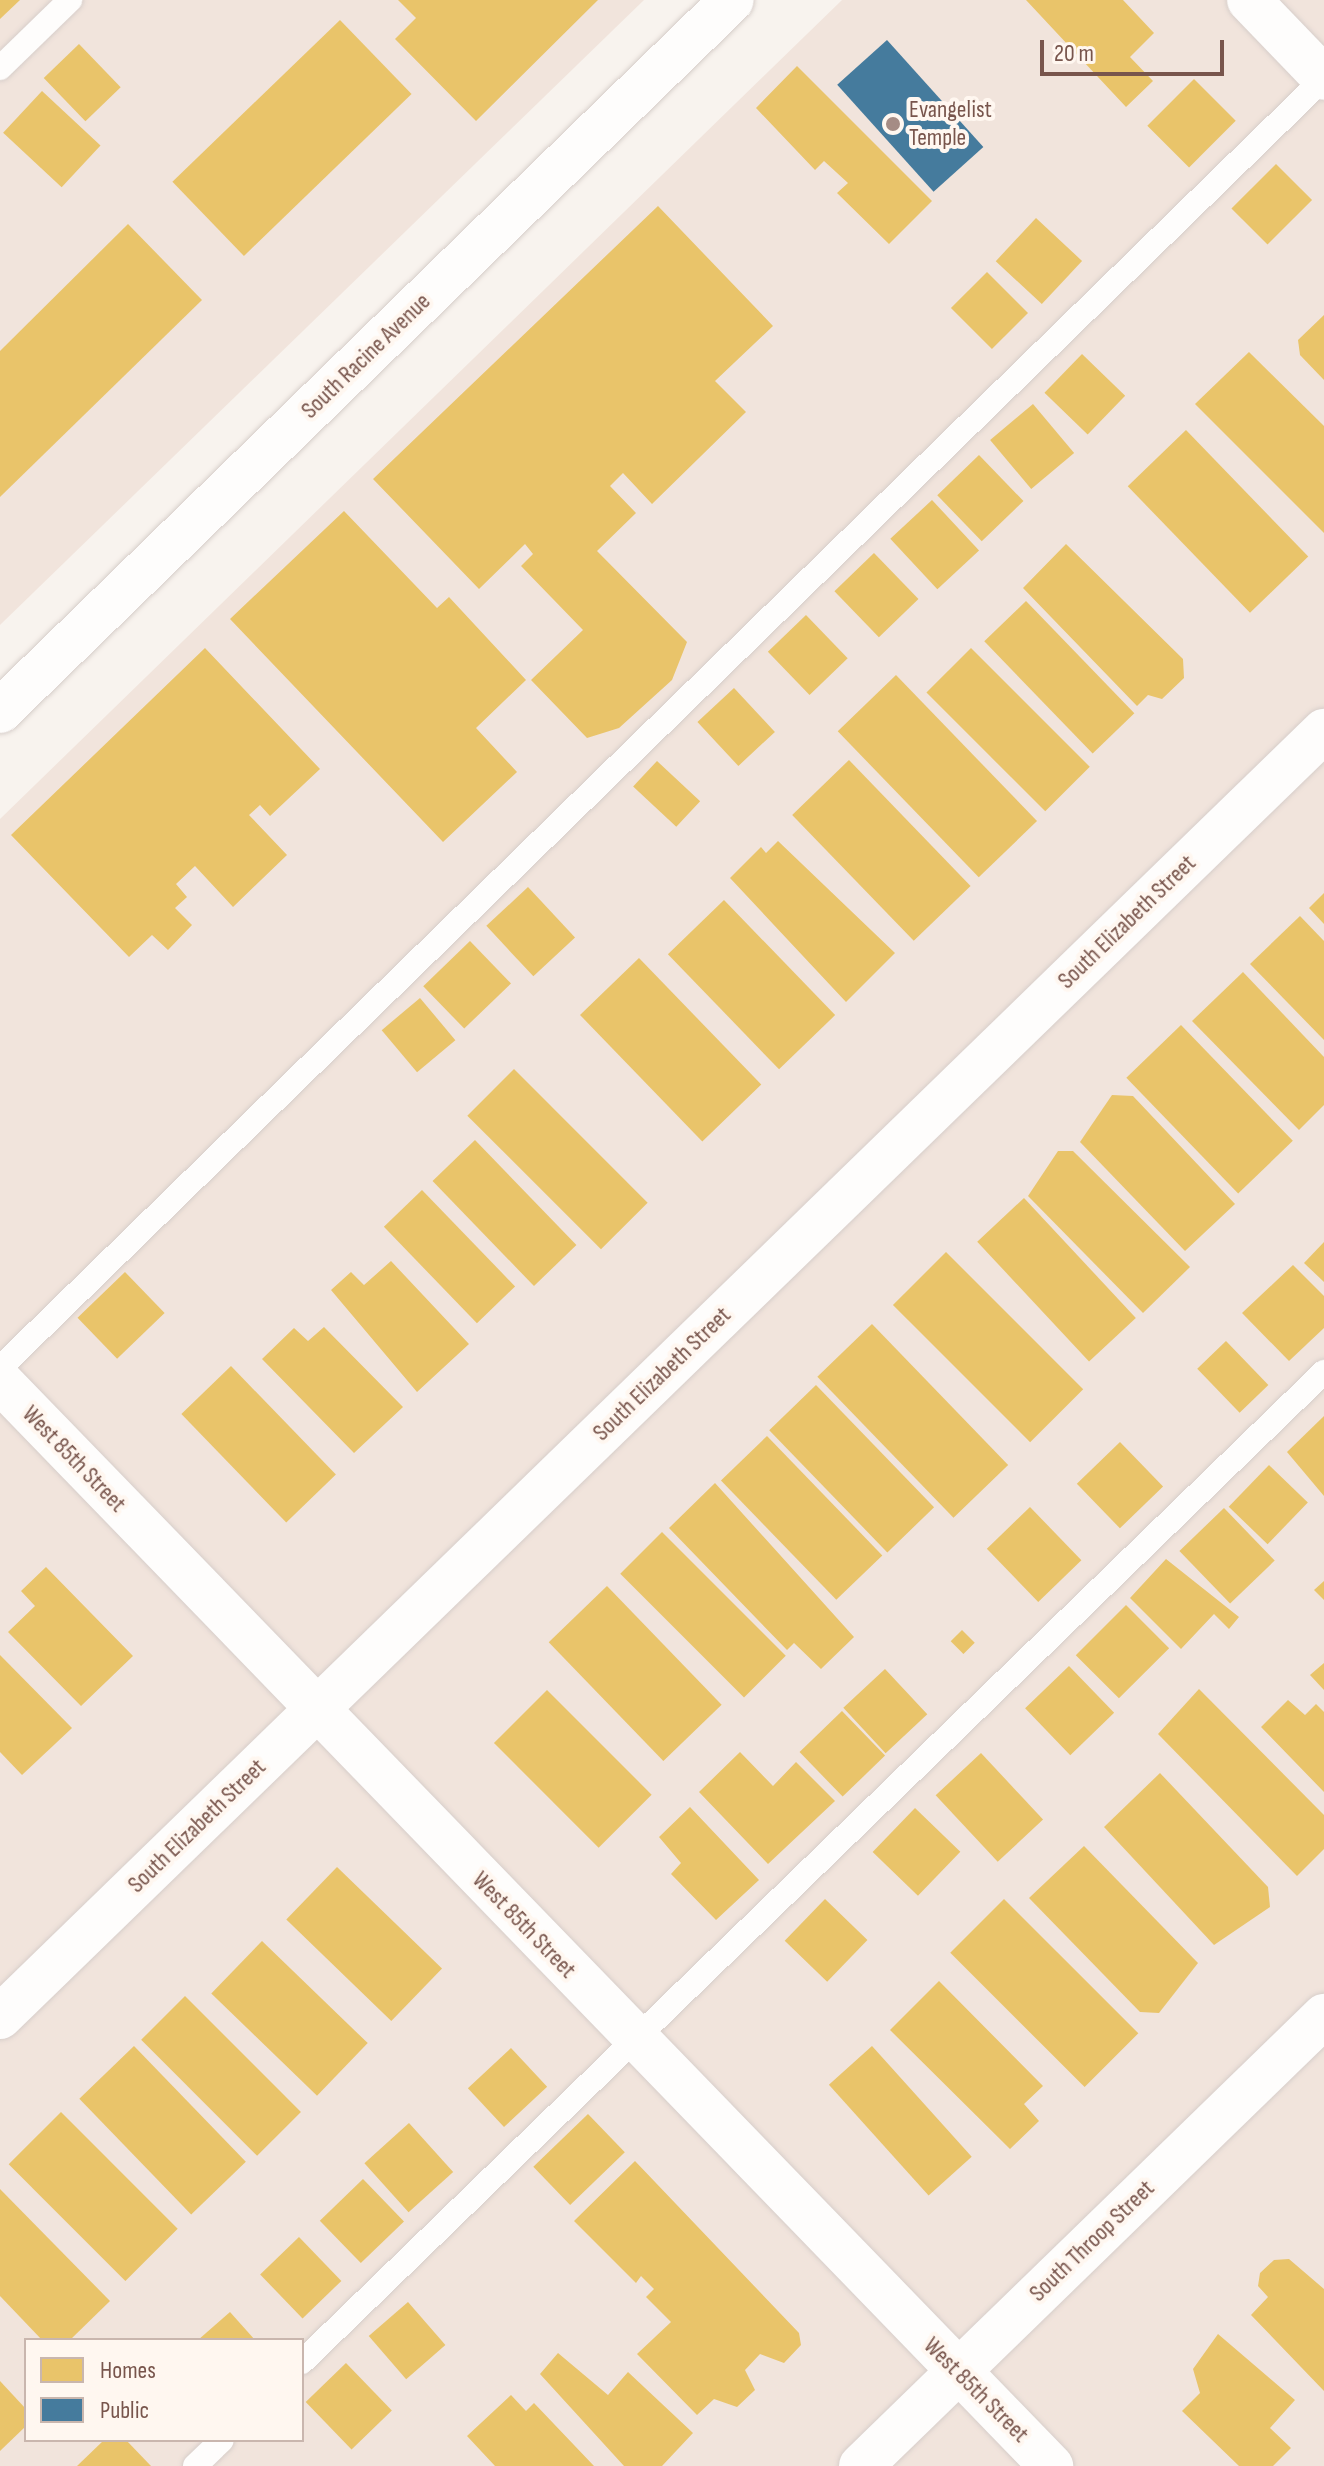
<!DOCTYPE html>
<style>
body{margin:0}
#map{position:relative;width:1324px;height:2466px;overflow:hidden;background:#f8f3ee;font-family:"Sofia Sans Condensed",sans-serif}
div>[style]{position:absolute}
.residential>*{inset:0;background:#f1e4dc}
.homes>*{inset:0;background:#e9c46a;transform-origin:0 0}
.public>*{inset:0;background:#457b9d;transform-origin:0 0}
.roads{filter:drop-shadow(0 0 2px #d7ceca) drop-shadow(0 0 2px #d7ceca)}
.lane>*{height:24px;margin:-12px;padding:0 12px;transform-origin:12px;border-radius:12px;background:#fefdfc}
.street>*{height:44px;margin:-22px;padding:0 22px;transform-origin:22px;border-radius:22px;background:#fefdfc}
.secondary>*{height:44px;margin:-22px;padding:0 22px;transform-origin:22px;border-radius:22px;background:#fefdfc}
.dots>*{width:22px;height:22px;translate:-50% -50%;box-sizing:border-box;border:4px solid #fff7f0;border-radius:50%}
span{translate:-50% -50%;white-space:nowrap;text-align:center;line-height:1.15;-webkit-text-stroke:8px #fff7f0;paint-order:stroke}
.poi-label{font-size:24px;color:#78554c}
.left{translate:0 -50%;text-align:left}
.street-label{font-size:24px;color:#78554c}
.legend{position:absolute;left:24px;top:2338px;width:280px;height:104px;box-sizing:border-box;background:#fff7f0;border:2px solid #c9b6ae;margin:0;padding:10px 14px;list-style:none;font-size:24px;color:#78554c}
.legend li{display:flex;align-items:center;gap:16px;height:40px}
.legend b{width:40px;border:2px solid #c9b6ae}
.scale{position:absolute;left:1040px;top:40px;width:184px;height:36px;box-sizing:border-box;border:4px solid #78554c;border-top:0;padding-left:10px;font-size:24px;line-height:28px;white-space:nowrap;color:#78554c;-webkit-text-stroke:6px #fff7f0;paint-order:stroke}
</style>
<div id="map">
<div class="residential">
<i style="clip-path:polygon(0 0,644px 0,0 625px)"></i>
<i style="clip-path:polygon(evenodd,842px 0,1324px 0,1324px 2466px,0 2466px,0 819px,842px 0,26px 2340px,302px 2340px,302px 2440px,26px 2440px,26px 2340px)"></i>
</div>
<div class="homes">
<i style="clip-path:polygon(0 0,20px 0,0 19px)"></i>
<i style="clip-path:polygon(398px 0,598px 0,476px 121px,395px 39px,416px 18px)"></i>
<i style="clip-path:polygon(1026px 0,1123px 0,1154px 33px,1130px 57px,1153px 81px,1126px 107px)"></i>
<i style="left:340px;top:20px;width:103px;height:233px;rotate:46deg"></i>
<i style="left:79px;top:44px;width:60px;height:49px;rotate:46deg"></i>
<i style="clip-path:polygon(797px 66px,932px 201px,889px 244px,837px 193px,848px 183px,824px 161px,815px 170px,756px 108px)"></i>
<i style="left:1194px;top:79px;width:59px;height:66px;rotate:45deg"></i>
<i style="left:42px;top:91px;width:80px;height:57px;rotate:43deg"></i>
<i style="left:1276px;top:164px;width:51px;height:63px;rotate:45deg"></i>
<i style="clip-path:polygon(658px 206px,773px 326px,715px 381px,746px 412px,652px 504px,623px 473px,610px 486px,636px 513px,597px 551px,687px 642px,672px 680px,619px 728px,587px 738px,531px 680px,583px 630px,521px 566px,533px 554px,525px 544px,479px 589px,373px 479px)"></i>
<i style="left:1036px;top:218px;width:63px;height:59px;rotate:43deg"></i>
<i style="clip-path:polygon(128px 224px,202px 300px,0 497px,0 351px)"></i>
<i style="left:987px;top:272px;width:58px;height:51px;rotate:45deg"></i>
<i style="clip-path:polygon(1324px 315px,1324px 380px,1300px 355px,1298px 340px)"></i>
<i style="clip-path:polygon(1249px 352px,1324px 426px,1324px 533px,1195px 404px)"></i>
<i style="left:1082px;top:354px;width:60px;height:54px;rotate:44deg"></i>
<i style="left:1033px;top:404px;width:64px;height:56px;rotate:50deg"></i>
<i style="left:1186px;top:430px;width:176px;height:81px;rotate:46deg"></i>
<i style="left:979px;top:455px;width:64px;height:58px;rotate:46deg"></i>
<i style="left:932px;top:500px;width:69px;height:57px;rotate:47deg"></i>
<i style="clip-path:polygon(344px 511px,437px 608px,449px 597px,526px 680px,476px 728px,517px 772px,443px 842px,230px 619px)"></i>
<i style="clip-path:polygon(1066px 544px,1183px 659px,1184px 678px,1162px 699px,1148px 695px,1137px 706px,1023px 588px)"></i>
<i style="left:874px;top:553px;width:64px;height:55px;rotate:46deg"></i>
<i style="left:1026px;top:601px;width:156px;height:58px;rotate:46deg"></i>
<i style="left:806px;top:615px;width:60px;height:53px;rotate:46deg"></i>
<i style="clip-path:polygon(205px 648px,320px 769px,270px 816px,260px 805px,249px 815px,287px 855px,233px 907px,195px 866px,176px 884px,187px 897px,175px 908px,192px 925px,168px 950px,152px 935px,129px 957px,11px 835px)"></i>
<i style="left:971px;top:648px;width:168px;height:63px;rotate:45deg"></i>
<i style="left:896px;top:675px;width:203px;height:81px;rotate:46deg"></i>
<i style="left:734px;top:688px;width:60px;height:50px;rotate:47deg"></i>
<i style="left:849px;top:760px;width:175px;height:79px;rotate:46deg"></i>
<i style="left:657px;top:761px;width:59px;height:35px;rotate:43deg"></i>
<i style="clip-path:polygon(778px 841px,895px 953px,846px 1002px,730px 878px,761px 847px,766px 853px)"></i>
<i style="left:528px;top:887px;width:69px;height:57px;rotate:47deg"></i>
<i style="clip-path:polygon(1324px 893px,1324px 924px,1309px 908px)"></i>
<i style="left:724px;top:900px;width:160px;height:78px;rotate:46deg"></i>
<i style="clip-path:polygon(1300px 916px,1324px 941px,1324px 1040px,1250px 964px)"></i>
<i style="left:470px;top:941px;width:59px;height:65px;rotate:46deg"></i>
<i style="left:639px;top:958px;width:176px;height:82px;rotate:46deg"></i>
<i style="clip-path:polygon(1243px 972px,1324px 1057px,1324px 1105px,1299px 1130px,1192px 1021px)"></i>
<i style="left:420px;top:998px;width:55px;height:50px;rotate:50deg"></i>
<i style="left:1181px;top:1025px;width:161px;height:76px;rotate:46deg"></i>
<i style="left:514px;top:1069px;width:189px;height:66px;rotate:45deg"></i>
<i style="clip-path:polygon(1112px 1095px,1133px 1096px,1235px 1204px,1185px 1251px,1080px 1142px)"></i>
<i style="left:475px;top:1140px;width:146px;height:59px;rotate:46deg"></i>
<i style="clip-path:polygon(1058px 1151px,1073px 1151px,1190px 1267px,1143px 1313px,1028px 1196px)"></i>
<i style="left:422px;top:1190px;width:134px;height:53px;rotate:46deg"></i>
<i style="left:1024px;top:1198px;width:164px;height:64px;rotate:47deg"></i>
<i style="clip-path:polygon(1324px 1242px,1324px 1282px,1304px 1263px)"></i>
<i style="left:946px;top:1252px;width:194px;height:75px;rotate:45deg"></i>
<i style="clip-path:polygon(391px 1261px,469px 1344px,417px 1392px,331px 1290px,351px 1272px,364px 1285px)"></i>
<i style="clip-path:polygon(1293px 1265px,1324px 1296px,1324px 1328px,1289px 1361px,1242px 1313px)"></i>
<i style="left:125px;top:1272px;width:57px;height:66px;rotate:46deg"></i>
<i style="left:872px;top:1324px;width:196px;height:76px;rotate:46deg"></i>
<i style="clip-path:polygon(324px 1327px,403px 1407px,354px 1453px,262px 1359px,294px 1328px,308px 1341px)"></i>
<i style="left:1226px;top:1341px;width:61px;height:40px;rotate:46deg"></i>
<i style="left:231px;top:1366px;width:151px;height:69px;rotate:46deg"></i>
<i style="left:816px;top:1385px;width:170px;height:65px;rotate:46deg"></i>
<i style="clip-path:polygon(1324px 1416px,1324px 1496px,1287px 1452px)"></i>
<i style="left:767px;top:1436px;width:166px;height:64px;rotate:46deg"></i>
<i style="left:1120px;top:1442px;width:62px;height:60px;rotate:46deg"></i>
<i style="left:1269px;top:1465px;width:54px;height:58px;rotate:44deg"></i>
<i style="clip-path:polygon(715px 1483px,854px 1637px,821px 1669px,794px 1643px,787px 1650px,669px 1528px)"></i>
<i style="left:1030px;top:1507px;width:74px;height:60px;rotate:46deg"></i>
<i style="left:1224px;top:1508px;width:73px;height:62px;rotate:46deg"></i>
<i style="left:662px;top:1532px;width:175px;height:59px;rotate:45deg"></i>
<i style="clip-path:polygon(1166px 1559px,1239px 1617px,1229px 1629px,1214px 1614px,1181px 1649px,1130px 1598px)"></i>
<i style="clip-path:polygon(46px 1567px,133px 1656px,81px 1706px,8px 1632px,35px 1606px,21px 1591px)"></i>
<i style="clip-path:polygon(1324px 1581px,1324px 1600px,1314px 1590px)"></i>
<i style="left:607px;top:1586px;width:165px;height:81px;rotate:46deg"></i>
<i style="left:1126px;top:1605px;width:61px;height:71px;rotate:45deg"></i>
<i style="left:962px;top:1630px;width:18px;height:16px;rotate:45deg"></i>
<i style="clip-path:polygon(0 1655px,72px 1728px,22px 1775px,0 1752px)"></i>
<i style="clip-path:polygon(1324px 1663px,1324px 1690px,1310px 1675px)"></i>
<i style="left:1069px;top:1666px;width:65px;height:61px;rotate:46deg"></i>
<i style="left:885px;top:1669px;width:62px;height:57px;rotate:47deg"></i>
<i style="clip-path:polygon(1199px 1689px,1324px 1815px,1324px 1849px,1297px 1876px,1158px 1734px)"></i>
<i style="left:547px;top:1690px;width:148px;height:75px;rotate:45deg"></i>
<i style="clip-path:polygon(1288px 1700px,1305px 1715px,1316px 1704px,1324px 1712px,1324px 1792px,1261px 1727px)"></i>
<i style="left:842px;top:1711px;width:62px;height:59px;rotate:46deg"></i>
<i style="clip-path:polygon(740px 1752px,773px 1786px,796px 1762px,835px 1801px,768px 1864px,699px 1792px)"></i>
<i style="left:981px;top:1753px;width:91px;height:62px;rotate:47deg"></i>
<i style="clip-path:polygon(1160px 1773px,1268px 1887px,1270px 1907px,1214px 1945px,1104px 1827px)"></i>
<i style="clip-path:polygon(690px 1807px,759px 1880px,716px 1920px,671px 1874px,681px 1863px,659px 1837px)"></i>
<i style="left:915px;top:1808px;width:63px;height:61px;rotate:44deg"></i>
<i style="clip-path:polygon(1084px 1846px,1198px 1963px,1159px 2013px,1140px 2012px,1029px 1898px)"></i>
<i style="left:337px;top:1867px;width:146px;height:73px;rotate:44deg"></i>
<i style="left:825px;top:1899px;width:59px;height:58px;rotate:44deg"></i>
<i style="left:1004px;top:1899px;width:190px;height:76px;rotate:45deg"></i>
<i style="left:262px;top:1941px;width:147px;height:73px;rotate:44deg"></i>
<i style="clip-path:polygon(939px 1981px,1043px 2086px,1024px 2104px,1039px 2121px,1010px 2149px,890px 2030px)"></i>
<i style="left:185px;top:1996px;width:164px;height:62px;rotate:45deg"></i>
<i style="left:134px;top:2046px;width:161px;height:76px;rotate:46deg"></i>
<i style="left:872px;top:2046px;width:149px;height:58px;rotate:48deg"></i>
<i style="left:511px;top:2048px;width:53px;height:59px;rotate:47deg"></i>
<i style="left:61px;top:2112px;width:165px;height:74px;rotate:45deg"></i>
<i style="left:588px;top:2114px;width:53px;height:76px;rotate:46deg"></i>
<i style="left:409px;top:2123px;width:66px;height:60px;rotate:48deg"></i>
<i style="clip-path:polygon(635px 2161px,799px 2333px,801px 2345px,784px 2363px,760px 2354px,745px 2370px,755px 2390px,737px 2407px,714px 2399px,697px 2415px,637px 2354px,671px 2322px,646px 2297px,654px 2289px,641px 2276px,636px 2283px,574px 2221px)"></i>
<i style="left:363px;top:2179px;width:59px;height:60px;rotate:46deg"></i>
<i style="clip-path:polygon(0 2189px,110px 2301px,70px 2340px,42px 2340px,0 2296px)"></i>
<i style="left:299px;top:2237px;width:61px;height:54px;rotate:46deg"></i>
<i style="clip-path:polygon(1289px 2259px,1324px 2289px,1324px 2391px,1251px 2315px,1268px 2297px,1258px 2286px,1260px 2273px,1274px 2260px)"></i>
<i style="left:408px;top:2302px;width:57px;height:52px;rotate:49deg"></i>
<i style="clip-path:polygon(230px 2312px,255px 2340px,198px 2340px)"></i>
<i style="clip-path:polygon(1218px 2334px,1295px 2400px,1270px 2428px,1291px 2448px,1273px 2466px,1239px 2466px,1182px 2411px,1200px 2393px,1193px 2369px)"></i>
<i style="clip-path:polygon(558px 2353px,608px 2395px,628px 2372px,693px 2433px,662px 2466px,624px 2466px,540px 2374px)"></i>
<i style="left:346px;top:2363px;width:66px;height:56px;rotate:46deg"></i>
<i style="clip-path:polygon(0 2381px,26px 2409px,26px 2426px,0 2451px)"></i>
<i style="clip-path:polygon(511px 2395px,526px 2411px,534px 2403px,594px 2466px,495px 2466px,467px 2436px)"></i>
<i style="clip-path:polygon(104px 2440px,126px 2440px,151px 2466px,77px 2466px)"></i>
</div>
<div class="public">
<i style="left:887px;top:40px;width:144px;height:67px;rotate:48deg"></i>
</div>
<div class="roads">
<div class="lane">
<i style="left:0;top:68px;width:98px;rotate:-44.2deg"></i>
<i style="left:0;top:1368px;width:1849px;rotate:-44.25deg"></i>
<i style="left:302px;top:2362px;width:1423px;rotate:-44.09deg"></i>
<i style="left:195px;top:2466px;width:37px;rotate:-44deg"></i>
</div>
<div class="street">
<i style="left:1249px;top:0;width:108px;rotate:46.1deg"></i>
<i style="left:0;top:1381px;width:1511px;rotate:45.91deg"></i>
<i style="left:0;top:2017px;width:1846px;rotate:-44.17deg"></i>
<i style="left:861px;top:2466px;width:646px;rotate:-44.18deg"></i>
</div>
<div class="secondary">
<i style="left:0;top:711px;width:1020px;rotate:-44.17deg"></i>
</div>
</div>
<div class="dots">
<i style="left:893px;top:124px;background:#a58c85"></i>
</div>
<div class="poi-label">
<span class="left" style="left:909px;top:124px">Evangelist<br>Temple</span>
</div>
<div class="street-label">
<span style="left:366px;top:356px;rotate:-44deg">South Racine Avenue</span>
<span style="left:1127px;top:922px;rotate:-44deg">South Elizabeth Street</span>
<span style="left:662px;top:1374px;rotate:-44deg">South Elizabeth Street</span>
<span style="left:74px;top:1459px;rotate:46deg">West 85th Street</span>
<span style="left:197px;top:1826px;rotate:-44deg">South Elizabeth Street</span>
<span style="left:524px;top:1925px;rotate:46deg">West 85th Street</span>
<span style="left:1092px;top:2241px;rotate:-44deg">South Throop Street</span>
<span style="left:976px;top:2390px;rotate:45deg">West 85th Street</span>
</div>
<ul class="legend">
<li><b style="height:22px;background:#e9c46a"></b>Homes</li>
<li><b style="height:22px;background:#457b9d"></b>Public</li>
</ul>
<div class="scale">20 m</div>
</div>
